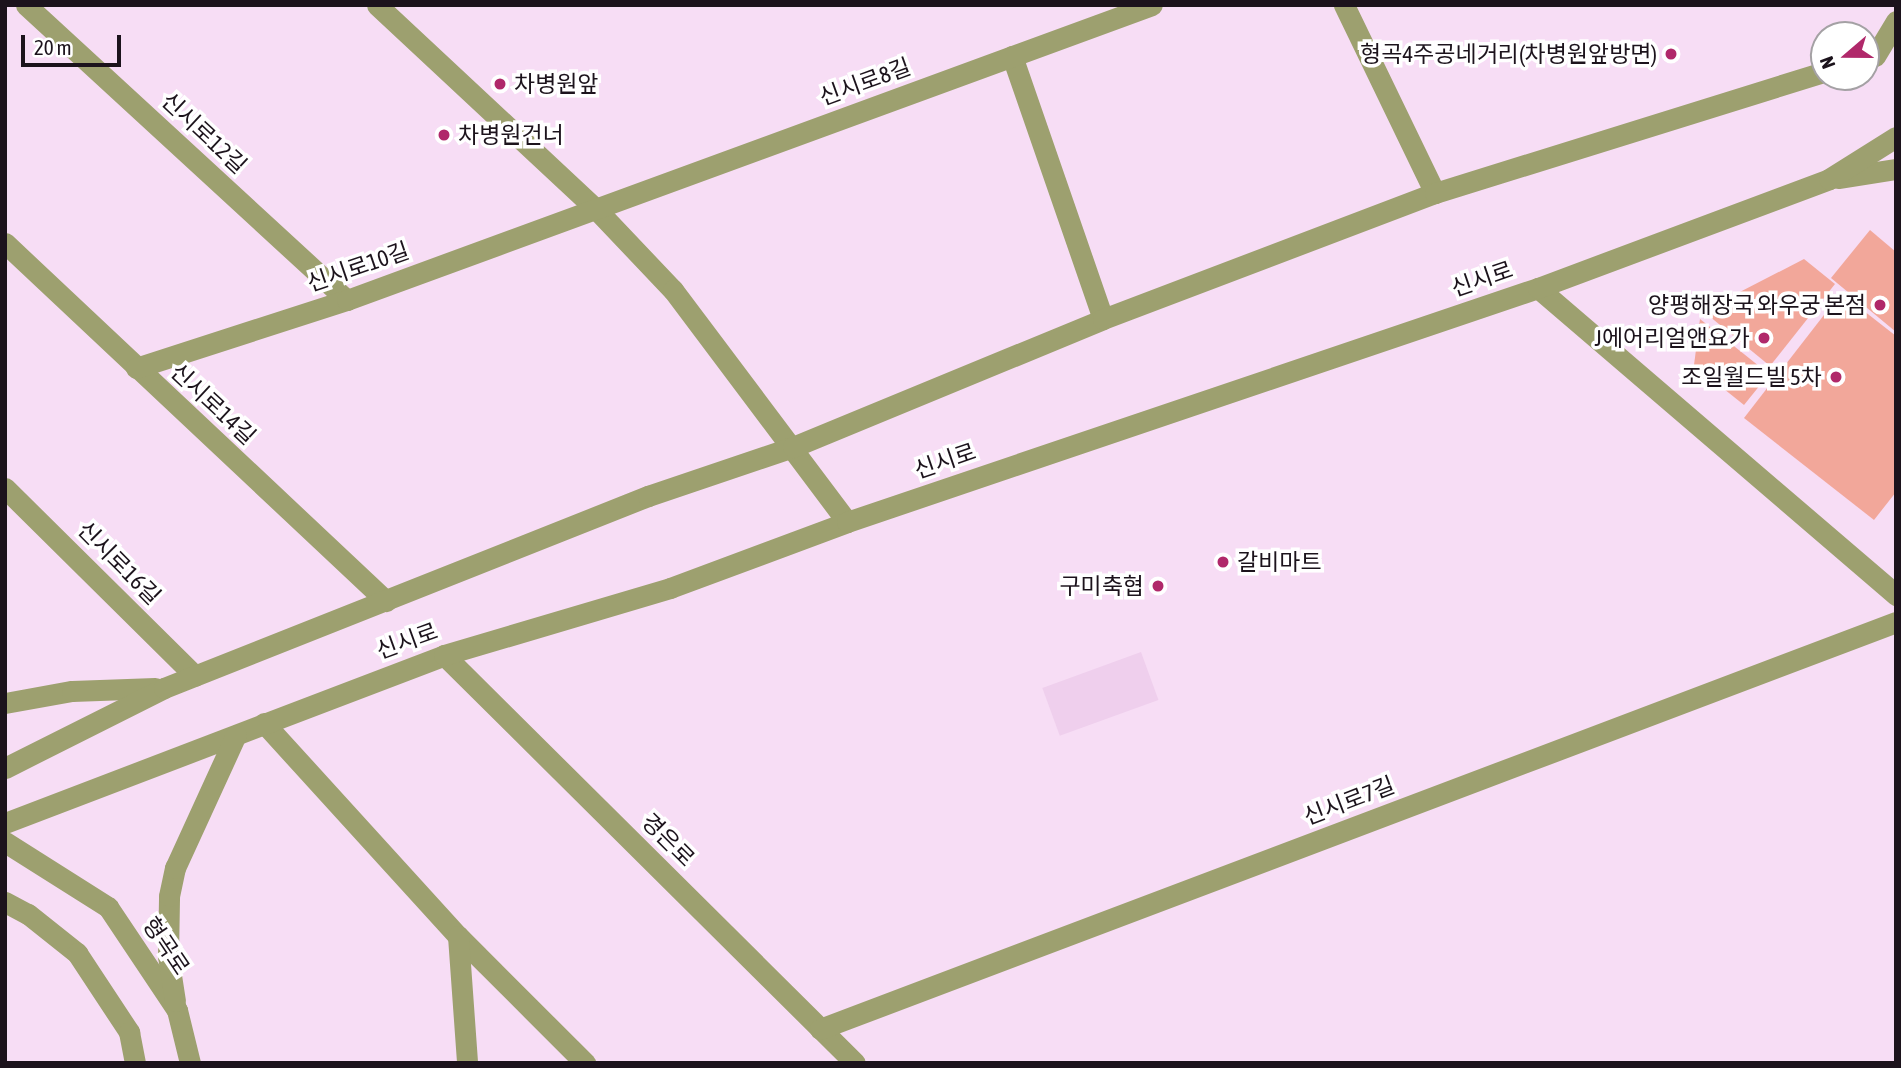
<!DOCTYPE html>
<meta charset="utf-8">
<style>
body{margin:0}
#map{position:relative;width:1901px;height:1068px;overflow:hidden;background:#f7ddf5;font-family:"Asap Condensed","Noto Sans KR",sans-serif}
div>[style]{position:absolute}
.built>*{inset:0;background:#efcfed;transform-origin:0 0}
.building>*{inset:0;background:#f2a79a}
.minor>*{height:21px;margin:-10.5px;padding:0 10.5px;transform-origin:10.5px;border-radius:10.5px;background:#9da06f}
.dots>*{width:19px;height:19px;translate:-50% -50%;box-sizing:border-box;border:4px solid #fff;border-radius:50%}
span{translate:-50% -50%;white-space:nowrap;text-align:center;line-height:1.15;-webkit-text-stroke:7px #fff;paint-order:stroke}
.poi-label{font-size:23px;color:#1c131c}
.right{translate:-100% -50%;text-align:right}
.left{translate:0 -50%;text-align:left}
.street-label{font-size:23px;color:#1c131c}
.frame{position:absolute;inset:0;border:7px solid #1c131c;pointer-events:none}
.north{position:absolute;left:1810px;top:21px;width:70px;height:70px;box-sizing:border-box;background:#fff;border:2px solid #a4a1a4;border-radius:50%;rotate:250deg;font-size:19px;font-weight:700;line-height:28px;text-align:center;color:#1c131c}
.north::after{content:'';display:block;margin:auto;width:24px;height:32px;background:#b0286a;clip-path:polygon(50% 0,100% 100%,50% 72%,0 100%)}
.scale{position:absolute;left:21px;top:35px;width:100px;height:32px;box-sizing:border-box;border:4px solid #1c131c;border-top:0;padding-left:9px;font-size:21px;line-height:24px;white-space:nowrap;color:#1c131c;-webkit-text-stroke:5px #fff;paint-order:stroke}
</style>
<div id="map">
<div class="built">
<i style="left:1141px;top:652px;width:51px;height:105px;rotate:70deg"></i>
</div>
<div class="building">
<i style="clip-path:polygon(1870px 230px,1896px 252px,1896px 332px,1831px 278px)"></i>
<i style="clip-path:polygon(1804px 259px,1835px 284px,1770px 366px,1703px 311px)"></i>
<i style="clip-path:polygon(1841px 293px,1896px 336px,1896px 492px,1874px 520px,1744px 418px)"></i>
<i style="clip-path:polygon(1700px 319px,1769px 374px,1744px 405px,1694px 365px)"></i>
</div>
<div class="minor">
<i style="left:26px;top:5px;width:436px;rotate:42.6deg"></i>
<i style="left:377px;top:5px;width:299px;rotate:43deg"></i>
<i style="left:596px;top:209px;width:112px;rotate:46.5deg"></i>
<i style="left:673px;top:290px;width:290px;rotate:53.1deg"></i>
<i style="left:1344px;top:5px;width:209px;rotate:64.2deg"></i>
<i style="left:1012px;top:56px;width:278px;rotate:70.9deg"></i>
<i style="left:1875px;top:56px;width:41px;rotate:-59deg"></i>
<i style="left:1838px;top:178px;width:59px;rotate:-8.8deg"></i>
<i style="left:5px;top:243px;width:523px;rotate:43.22deg"></i>
<i style="left:1538px;top:288px;width:472px;rotate:40.6deg"></i>
<i style="left:136px;top:368px;width:222px;rotate:-17.9deg"></i>
<i style="left:347px;top:300px;width:857px;rotate:-20.13deg"></i>
<i style="left:5px;top:488px;width:267px;rotate:44.7deg"></i>
<i style="left:444px;top:655px;width:579px;rotate:44.79deg"></i>
<i style="left:5px;top:703px;width:68px;rotate:-10.2deg"></i>
<i style="left:72px;top:691px;width:83px;rotate:-2.1deg"></i>
<i style="left:264px;top:723px;width:288px;rotate:47.7deg"></i>
<i style="left:458px;top:936px;width:180px;rotate:45deg"></i>
<i style="left:5px;top:768px;width:178px;rotate:-26.7deg"></i>
<i style="left:164px;top:688px;width:521px;rotate:-21.64deg"></i>
<i style="left:648px;top:496px;width:153px;rotate:-18.7deg"></i>
<i style="left:793px;top:447px;width:335px;rotate:-22.4deg"></i>
<i style="left:1103px;top:319px;width:355px;rotate:-20.8deg"></i>
<i style="left:1435px;top:193px;width:407px;rotate:-17.3deg"></i>
<i style="left:5px;top:823px;width:470px;rotate:-20.9deg"></i>
<i style="left:444px;top:655px;width:236px;rotate:-16.5deg"></i>
<i style="left:670px;top:588px;width:189px;rotate:-20.4deg"></i>
<i style="left:847px;top:522px;width:730px;rotate:-18.71deg"></i>
<i style="left:1538px;top:288px;width:311px;rotate:-20.5deg"></i>
<i style="left:1829px;top:179px;width:79px;rotate:-32.1deg"></i>
<i style="left:5px;top:842px;width:122px;rotate:32.3deg"></i>
<i style="left:108px;top:907px;width:124px;rotate:56.2deg"></i>
<i style="left:177px;top:1010px;width:55px;rotate:76.2deg"></i>
<i style="left:5px;top:902px;width:26px;rotate:28deg"></i>
<i style="left:28px;top:914px;width:63px;rotate:38.5deg"></i>
<i style="left:77px;top:953px;width:95px;rotate:56.6deg"></i>
<i style="left:129px;top:1032px;width:32px;rotate:79deg"></i>
<i style="left:458px;top:936px;width:127px;rotate:85.9deg"></i>
<i style="left:175px;top:1001px;width:46px;rotate:-98.8deg"></i>
<i style="left:168px;top:956px;width:60px;rotate:-89deg"></i>
<i style="left:169px;top:896px;width:29px;rotate:-78deg"></i>
<i style="left:175px;top:868px;width:146px;rotate:-65.4deg"></i>
<i style="left:820px;top:1029px;width:1150px;rotate:-20.72deg"></i>
</div>
<div class="dots">
<i style="left:1671px;top:54px;background:#b0286a"></i>
<i style="left:500px;top:84px;background:#b0286a"></i>
<i style="left:444px;top:135px;background:#b0286a"></i>
<i style="left:1880px;top:305px;background:#b0286a"></i>
<i style="left:1764px;top:338px;background:#b0286a"></i>
<i style="left:1836px;top:377px;background:#b0286a"></i>
<i style="left:1223px;top:562px;background:#b0286a"></i>
<i style="left:1158px;top:586px;background:#b0286a"></i>
</div>
<div class="poi-label">
<span class="right" style="left:1657px;top:54px">형곡4주공네거리(차병원앞방면)</span>
<span class="left" style="left:514px;top:84px">차병원앞</span>
<span class="left" style="left:458px;top:135px">차병원건너</span>
<span class="right" style="left:1866px;top:305px">양평해장국 와우궁 본점</span>
<span class="right" style="left:1750px;top:338px">J에어리얼앤요가</span>
<span class="right" style="left:1822px;top:377px">조일월드빌 5차</span>
<span class="left" style="left:1237px;top:562px">갈비마트</span>
<span class="right" style="left:1144px;top:586px">구미축협</span>
</div>
<div class="street-label">
<span style="left:865px;top:82px;rotate:-20deg">신시로8길</span>
<span style="left:204px;top:133px;rotate:43deg">신시로12길</span>
<span style="left:358px;top:267px;rotate:-19deg">신시로10길</span>
<span style="left:1482px;top:279px;rotate:-19deg">신시로</span>
<span style="left:213px;top:404px;rotate:43deg">신시로14길</span>
<span style="left:945px;top:461px;rotate:-19deg">신시로</span>
<span style="left:119px;top:563px;rotate:45deg">신시로16길</span>
<span style="left:407px;top:641px;rotate:-20deg">신시로</span>
<span style="left:1349px;top:801px;rotate:-21deg">신시로7길</span>
<span style="left:668px;top:840px;rotate:45deg">경은로</span>
<span style="left:166px;top:946px;rotate:56deg">형곡로</span>
</div>
<div class="frame"></div>
<div class="north">N</div>
<div class="scale">20 m</div>
</div>
